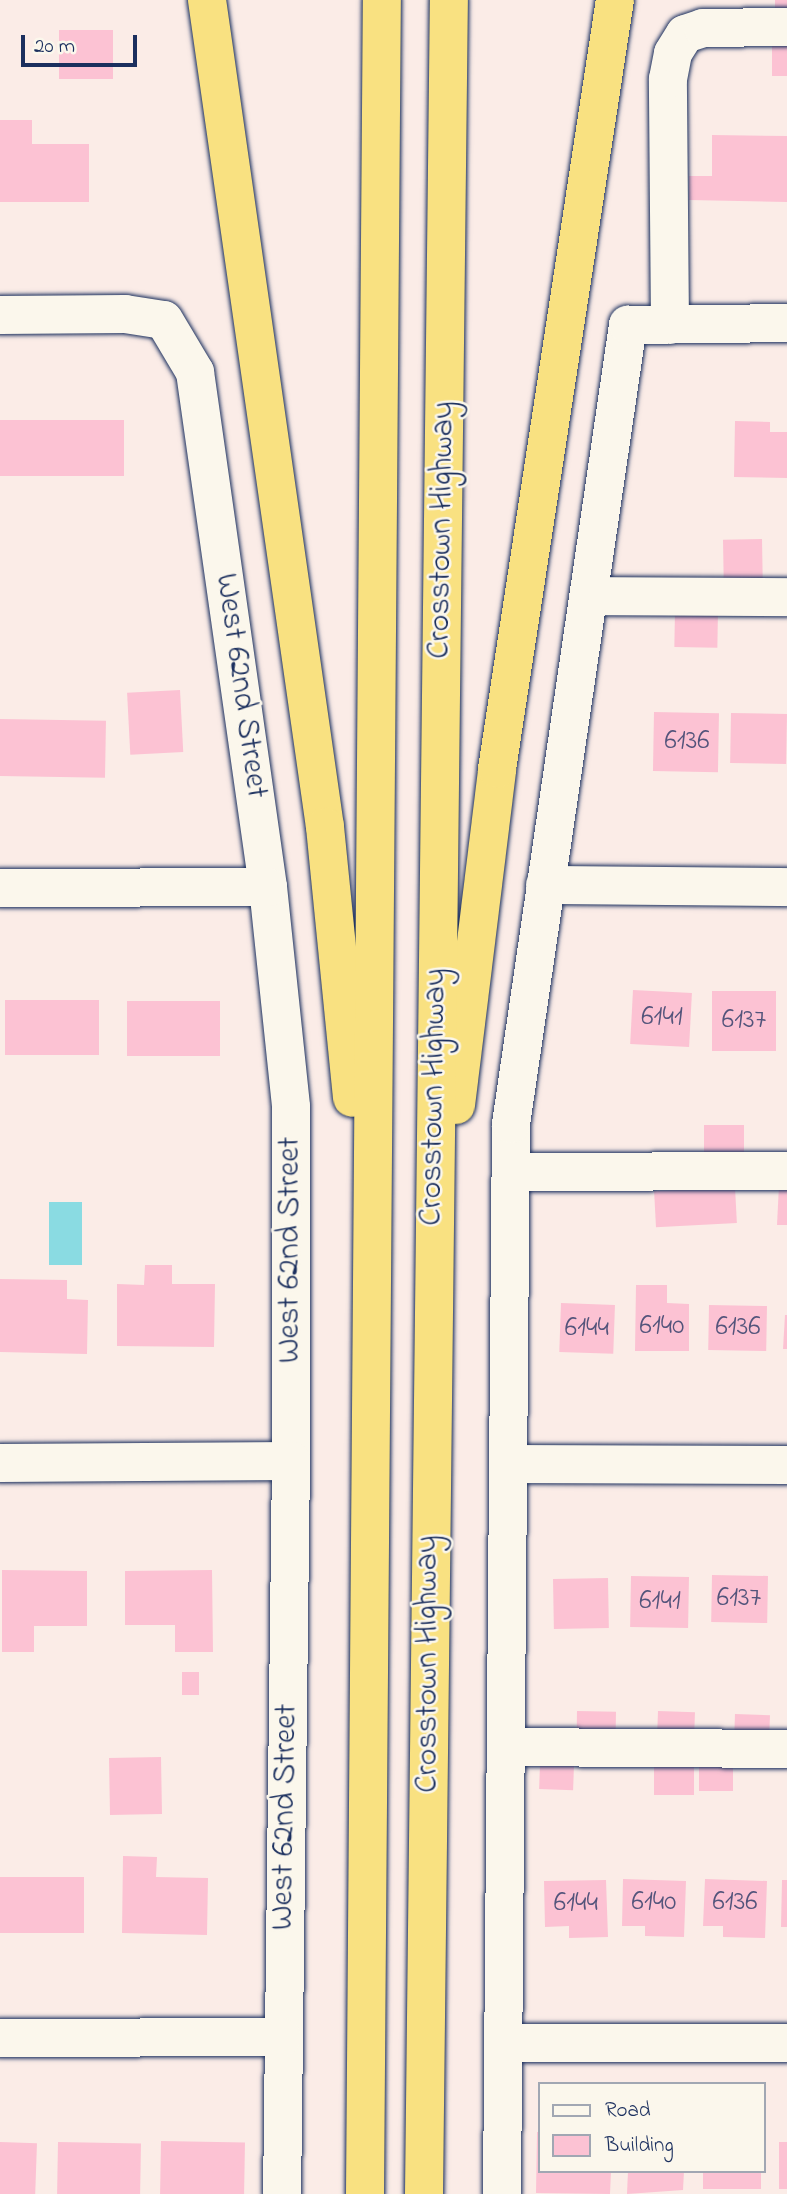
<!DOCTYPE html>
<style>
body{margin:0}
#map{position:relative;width:787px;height:2194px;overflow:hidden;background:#fbece7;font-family:"Indie Flower",sans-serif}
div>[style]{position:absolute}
.water>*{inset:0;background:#8adbe2;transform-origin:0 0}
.building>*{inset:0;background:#fcc2d3;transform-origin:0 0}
.roads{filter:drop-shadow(0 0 2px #1b2f5e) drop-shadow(0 0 2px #1b2f5e)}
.minor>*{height:38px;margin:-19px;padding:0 19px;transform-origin:19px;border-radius:19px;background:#fbf7ec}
.highway>*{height:38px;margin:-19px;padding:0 19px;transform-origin:19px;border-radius:19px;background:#f9e181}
span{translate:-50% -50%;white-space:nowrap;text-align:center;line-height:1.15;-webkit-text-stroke:5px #fbf7ec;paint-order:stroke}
.number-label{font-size:28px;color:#53547b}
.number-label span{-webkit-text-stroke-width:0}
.street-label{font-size:32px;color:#1b2f5e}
.legend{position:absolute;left:538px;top:2082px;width:228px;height:91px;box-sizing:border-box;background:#fbf7ec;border:2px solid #a1a7b3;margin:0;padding:9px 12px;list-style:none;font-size:21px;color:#1b2f5e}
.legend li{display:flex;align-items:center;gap:14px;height:35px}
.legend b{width:35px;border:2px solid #a1a7b3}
.scale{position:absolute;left:21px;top:35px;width:116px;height:32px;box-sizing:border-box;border:4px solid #1b2f5e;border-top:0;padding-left:9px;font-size:21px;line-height:24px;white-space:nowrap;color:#1b2f5e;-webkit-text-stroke:5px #fbf7ec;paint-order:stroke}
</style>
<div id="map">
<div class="water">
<i style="left:49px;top:1202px;width:33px;height:63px"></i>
</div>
<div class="building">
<i style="left:775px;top:0;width:12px;height:8px"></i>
<i style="left:113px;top:30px;width:49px;height:54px;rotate:90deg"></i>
<i style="left:772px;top:34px;width:15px;height:42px"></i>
<i style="clip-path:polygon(0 120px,32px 120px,32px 144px,89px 144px,89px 202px,0 202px)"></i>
<i style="clip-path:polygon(712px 135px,787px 136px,787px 202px,689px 200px,689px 176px,712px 176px)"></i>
<i style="left:0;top:420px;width:124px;height:56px"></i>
<i style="clip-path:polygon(735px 421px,770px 422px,770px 432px,787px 432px,787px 478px,734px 477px)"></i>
<i style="left:762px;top:539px;width:44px;height:39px;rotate:89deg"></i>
<i style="left:675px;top:610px;width:43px;height:37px;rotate:1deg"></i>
<i style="left:180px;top:690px;width:62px;height:53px;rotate:87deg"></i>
<i style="left:654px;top:712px;width:65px;height:59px;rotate:1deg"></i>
<i style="left:731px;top:713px;width:56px;height:50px;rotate:1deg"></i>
<i style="left:0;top:719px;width:106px;height:57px;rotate:1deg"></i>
<i style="left:633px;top:990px;width:59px;height:54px;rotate:3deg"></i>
<i style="left:712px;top:991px;width:64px;height:60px"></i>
<i style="left:5px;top:1000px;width:94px;height:55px"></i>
<i style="left:127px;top:1001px;width:93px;height:55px"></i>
<i style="left:744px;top:1125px;width:35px;height:40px;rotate:90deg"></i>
<i style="clip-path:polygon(779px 1185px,787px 1186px,787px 1225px,777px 1225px)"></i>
<i style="left:735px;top:1187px;width:36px;height:81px;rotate:87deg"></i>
<i style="clip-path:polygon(145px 1265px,172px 1265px,172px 1284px,215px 1284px,214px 1347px,117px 1346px,117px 1284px,144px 1285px)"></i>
<i style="clip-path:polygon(0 1279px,67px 1280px,67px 1299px,88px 1300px,87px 1354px,0 1352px)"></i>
<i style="clip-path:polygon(636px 1285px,667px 1285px,667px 1303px,689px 1304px,689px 1351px,635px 1351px)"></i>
<i style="left:561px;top:1303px;width:54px;height:49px;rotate:2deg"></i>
<i style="left:709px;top:1305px;width:58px;height:45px;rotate:1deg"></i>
<i style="clip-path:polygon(785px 1315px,787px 1315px,787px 1349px,783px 1349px)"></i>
<i style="clip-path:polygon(2px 1570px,87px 1571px,87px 1626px,34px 1626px,34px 1652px,2px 1652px)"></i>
<i style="clip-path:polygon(212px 1570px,213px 1652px,175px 1652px,175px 1625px,125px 1625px,125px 1571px)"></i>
<i style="left:712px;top:1575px;width:56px;height:47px;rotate:1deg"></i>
<i style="left:631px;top:1576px;width:58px;height:51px;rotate:1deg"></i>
<i style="left:608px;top:1578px;width:50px;height:55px;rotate:89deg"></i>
<i style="left:182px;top:1672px;width:17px;height:23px"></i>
<i style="left:577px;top:1711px;width:39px;height:27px;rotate:1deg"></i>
<i style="left:658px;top:1711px;width:37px;height:26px;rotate:2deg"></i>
<i style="left:735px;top:1714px;width:35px;height:23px;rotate:2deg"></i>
<i style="left:161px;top:1757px;width:57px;height:52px;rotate:89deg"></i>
<i style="left:540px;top:1764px;width:34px;height:25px;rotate:2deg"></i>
<i style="left:654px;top:1765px;width:40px;height:30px"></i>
<i style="left:699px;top:1766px;width:34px;height:25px"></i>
<i style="clip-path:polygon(123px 1856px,157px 1857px,156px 1877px,208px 1878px,207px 1935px,122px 1933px)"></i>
<i style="left:0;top:1877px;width:84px;height:56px"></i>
<i style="clip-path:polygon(623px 1879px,686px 1881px,684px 1937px,645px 1936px,645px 1926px,622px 1926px)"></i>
<i style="clip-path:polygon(705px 1879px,767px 1881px,765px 1938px,723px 1937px,723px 1926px,703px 1926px)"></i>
<i style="clip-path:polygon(606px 1880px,608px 1937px,569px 1938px,569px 1926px,545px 1927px,544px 1881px)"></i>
<i style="clip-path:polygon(782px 1880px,787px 1880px,787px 1927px,781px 1927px)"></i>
<i style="clip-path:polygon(537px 2132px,540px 2132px,540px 2171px,611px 2171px,610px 2194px,536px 2193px)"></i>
<i style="left:161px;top:2141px;width:84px;height:53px;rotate:1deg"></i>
<i style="left:0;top:2142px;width:37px;height:52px;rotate:2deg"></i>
<i style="left:58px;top:2142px;width:83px;height:52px;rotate:1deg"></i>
<i style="left:779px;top:2142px;width:8px;height:47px"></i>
<i style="clip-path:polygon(628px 2171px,684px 2171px,683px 2190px,627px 2194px)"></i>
<i style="left:703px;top:2171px;width:58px;height:18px"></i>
</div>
<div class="roads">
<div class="minor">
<i style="left:0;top:315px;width:125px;rotate:-0.5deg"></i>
<i style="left:125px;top:314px;width:39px;rotate:9deg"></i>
<i style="left:164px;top:320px;width:61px;rotate:59.2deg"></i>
<i style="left:195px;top:372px;width:520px;rotate:81.93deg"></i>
<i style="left:268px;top:887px;width:221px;rotate:84deg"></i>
<i style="left:291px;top:1107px;width:354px;rotate:90deg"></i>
<i style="left:291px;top:1461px;width:733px;rotate:90.7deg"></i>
<i style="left:670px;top:325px;width:246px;rotate:-90.5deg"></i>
<i style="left:668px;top:79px;width:26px;rotate:-79deg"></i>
<i style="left:673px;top:53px;width:22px;rotate:-58deg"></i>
<i style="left:685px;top:34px;width:19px;rotate:-18deg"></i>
<i style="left:703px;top:28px;width:84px;rotate:-0.7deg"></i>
<i style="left:590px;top:596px;width:197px;rotate:0.3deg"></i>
<i style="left:545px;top:885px;width:242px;rotate:0.5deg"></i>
<i style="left:0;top:888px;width:268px;rotate:-0.2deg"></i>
<i style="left:511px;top:1172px;width:276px;rotate:-0.2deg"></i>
<i style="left:0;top:1463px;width:291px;rotate:-0.4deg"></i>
<i style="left:508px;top:1464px;width:279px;rotate:0.2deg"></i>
<i style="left:506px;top:1747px;width:281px;rotate:0.4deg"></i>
<i style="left:0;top:2038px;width:282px;rotate:-0.2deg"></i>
<i style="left:504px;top:2043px;width:283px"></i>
<i style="left:502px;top:2194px;width:1070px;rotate:-89.52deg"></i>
<i style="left:511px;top:1124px;width:808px;rotate:-81.67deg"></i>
<i style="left:628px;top:325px;width:159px;rotate:-0.7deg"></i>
</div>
<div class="highway">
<i style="left:207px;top:0;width:835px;rotate:81.88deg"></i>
<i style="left:325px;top:827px;width:272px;rotate:84.3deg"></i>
<i style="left:456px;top:1105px;width:338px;rotate:-83deg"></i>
<i style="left:497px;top:769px;width:778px;rotate:-81.28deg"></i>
<i style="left:365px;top:2194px;width:2194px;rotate:-89.56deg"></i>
<i style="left:424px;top:2194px;width:2194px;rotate:-89.35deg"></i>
</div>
</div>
<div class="number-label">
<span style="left:687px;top:742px">6136</span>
<span style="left:662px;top:1018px">6141</span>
<span style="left:744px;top:1021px">6137</span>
<span style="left:662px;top:1327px">6140</span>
<span style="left:738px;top:1328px">6136</span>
<span style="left:587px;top:1329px">6144</span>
<span style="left:739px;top:1599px">6137</span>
<span style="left:660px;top:1602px">6141</span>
<span style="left:654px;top:1903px">6140</span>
<span style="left:735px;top:1903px">6136</span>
<span style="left:576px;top:1904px">6144</span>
</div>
<div class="street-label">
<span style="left:443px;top:530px;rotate:-89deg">Crosstown Highway</span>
<span style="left:240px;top:686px;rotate:82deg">West 62nd Street</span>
<span style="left:435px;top:1097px;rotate:-89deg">Crosstown Highway</span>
<span style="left:291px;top:1250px;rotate:-90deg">West 62nd Street</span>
<span style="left:429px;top:1664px;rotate:-90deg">Crosstown Highway</span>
<span style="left:286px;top:1817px;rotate:-89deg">West 62nd Street</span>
</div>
<ul class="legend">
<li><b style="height:9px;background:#fbf7ec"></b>Road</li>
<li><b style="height:19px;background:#fcc2d3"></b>Building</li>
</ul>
<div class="scale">20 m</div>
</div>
